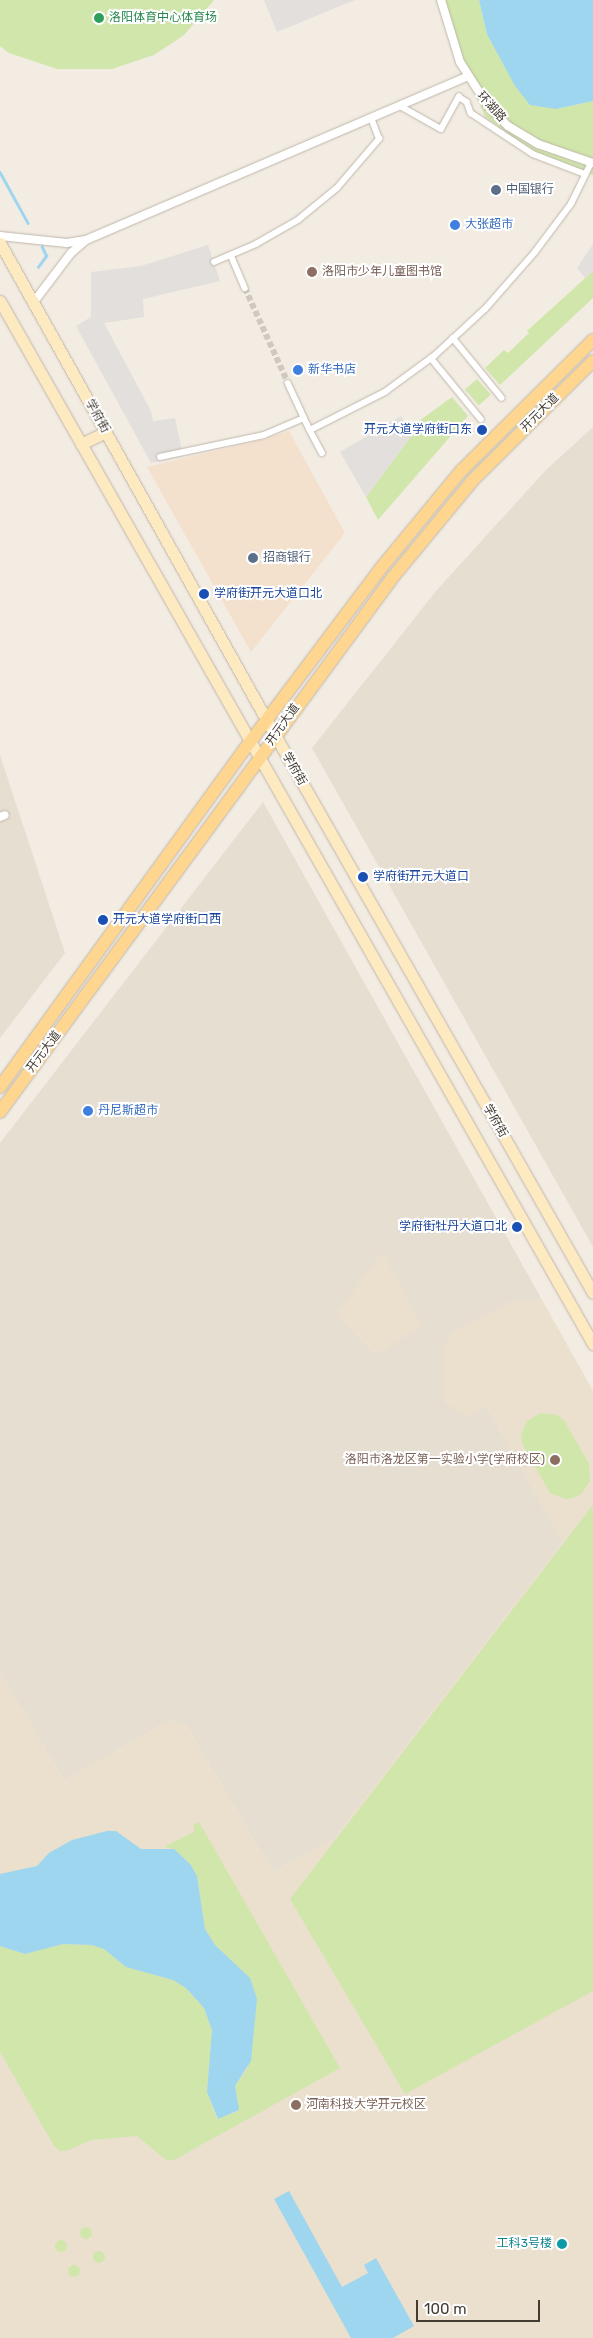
<!DOCTYPE html>
<meta charset="utf-8">
<style>
body{margin:0}
#map{position:relative;width:593px;height:2338px;overflow:hidden;background:#f2ece3;font-family:Rubik,"Noto Sans SC",sans-serif}
div>[style]{position:absolute}
.residential>*{inset:0;background:#e6ded1}
.commercial>*{inset:0;background:#f4e1cd}
.education>*{inset:0;background:#ebe0cd}
.green>*{inset:0;background:#d0e6ab;transform-origin:0 0}
.round{border-radius:50%}
.parking>*{inset:0;background:#e2dfdc}
.water>*{inset:0;background:#9ed5ef}
.stream>*{height:2.5px;margin:-1.25px;padding:0 1.25px;transform-origin:1.25px;border-radius:1.25px;background:#9ed5ef}
.pedestrian-tunnel>*{height:5.5px;margin-top:-2.75px;transform-origin:0;background:repeating-linear-gradient(90deg,#cfc9c0 0 5.5px,transparent 0 8.5px)}
.roads{filter:drop-shadow(0 0 1px #c0b6a9) drop-shadow(0 0 1px #c0b6a9)}
.pedestrian>*{height:5.5px;margin:-2.75px;padding:0 2.75px;transform-origin:2.75px;border-radius:2.75px;background:#fff}
.minor>*{height:8px;margin:-4px;padding:0 4px;transform-origin:4px;border-radius:4px;background:#fff}
.secondary>*{height:11px;margin:-5.5px;padding:0 5.5px;transform-origin:5.5px;border-radius:5.5px;background:#feeac1}
.primary>*{height:12px;margin:-6px;padding:0 6px;transform-origin:6px;border-radius:6px;background:#fed690}
.dots>*{width:14px;height:14px;translate:-50% -50%;box-sizing:border-box;border:2px solid #fff;border-radius:50%}
span{translate:-50% -50%;white-space:nowrap;text-align:center;line-height:1.15;-webkit-text-stroke:4px #fff;paint-order:stroke}
.leisure-label{font-size:12px;color:#27864d}
.left{translate:0 -50%;text-align:left}
.street-label{font-size:12px;color:#433c33}
.service-label{font-size:12px;color:#4e5e75}
.shop-label{font-size:12px;color:#366cbe}
.education-label{font-size:12px;color:#785e54}
.right{translate:-100% -50%;text-align:right}
.transit-label{font-size:12px;color:#164399}
.culture-label{font-size:12px;color:#0d838f}
.scale{position:absolute;left:416px;top:2300px;width:124px;height:22px;box-sizing:border-box;border:2px solid #433c33;border-top:0;padding-left:6px;font-size:15px;line-height:18px;white-space:nowrap;color:#433c33;-webkit-text-stroke:4px #fff;paint-order:stroke}
</style>
<div id="map">
<div class="residential">
<i style="clip-path:polygon(593px 427px,593px 1247px,312px 748px,436px 591px,546px 470px)"></i>
<i style="clip-path:polygon(0 755px,65px 953px,0 1038px)"></i>
<i style="clip-path:polygon(evenodd,263px 802px,541px 1298px,531px 1304px,487px 1407px,563px 1542px,334px 1839px,273px 1872px,186px 1725px,168px 1721px,64px 1781px,0 1672px,0 1143px,263px 802px,337px 1314px,422px 1325px,380px 1352px,372px 1351px,337px 1314px)"></i>
</div>
<div class="commercial">
<i style="clip-path:polygon(289px 431px,345px 533px,251px 652px,147px 467px,266px 439px)"></i>
</div>
<div class="education">
<i style="clip-path:polygon(382px 1252px,422px 1326px,380px 1352px,372px 1351px,337px 1314px)"></i>
<i style="clip-path:polygon(541px 1298px,593px 1391px,593px 2338px,0 2338px,0 1672px,64px 1781px,168px 1721px,186px 1725px,273px 1872px,334px 1839px,563px 1542px,487px 1407px,468px 1417px,444px 1402px,444px 1345px,452px 1333px,515px 1299px,531px 1304px)"></i>
</div>
<div class="green">
<i style="clip-path:polygon(0 0,214px 0,184px 35px,154px 55px,112px 69px,57px 69px,9px 53px,0 46px)"></i>
<i style="clip-path:polygon(438px 0,479px 0,487px 34px,556px 109px,593px 101px,593px 175px,533px 151px,485px 117px)"></i>
<i style="clip-path:polygon(593px 271px,593px 298px,500px 385px,485px 368px,504px 350px,508px 353px,529px 333px,527px 331px)"></i>
<i style="left:477px;top:379px;width:21px;height:16px;rotate:49deg"></i>
<i style="clip-path:polygon(452px 397px,468px 416px,378px 520px,366px 497px,412px 435px,408px 429px)"></i>
<i style="clip-path:polygon(541px 1413px,557px 1415px,564px 1420px,589px 1464px,590px 1481px,581px 1494px,573px 1498px,565px 1499px,550px 1493px,522px 1443px,521px 1435px,527px 1421px)"></i>
<i style="clip-path:polygon(593px 1505px,593px 1991px,405px 2094px,290px 1899px)"></i>
<i style="clip-path:polygon(199px 1822px,340px 2068px,174px 2160px,166px 2160px,137px 2136px,91px 2140px,69px 2150px,60px 2151px,54px 2146px,0 2052px,0 1946px,25px 1954px,63px 1944px,92px 1945px,104px 1949px,126px 1967px,173px 1980px,186px 1988px,204px 2008px,212px 2030px,207px 2092px,217px 2119px,238px 2111px,235px 2086px,248px 2068px,250px 1978px,215px 1945px,205px 1929px,197px 1876px,191px 1865px,174px 1849px,164px 1847px,195px 1831px,193px 1825px)"></i>
<i class="round" style="left:80px;top:2227px;width:12px;height:12px"></i>
<i class="round" style="left:55px;top:2240px;width:12px;height:12px"></i>
<i class="round" style="left:93px;top:2251px;width:12px;height:12px"></i>
<i class="round" style="left:68px;top:2265px;width:12px;height:12px"></i>
</div>
<div class="parking">
<i style="clip-path:polygon(264px 0,355px 0,277px 32px)"></i>
<i style="clip-path:polygon(593px 244px,593px 271px,585px 278px,577px 268px)"></i>
<i style="clip-path:polygon(208px 245px,220px 281px,143px 299px,144px 317px,104px 323px,151px 411px,153px 421px,175px 418px,183px 456px,151px 463px,76px 326px,91px 317px,91px 272px,141px 266px)"></i>
<i style="clip-path:polygon(401px 416px,412px 435px,366px 497px,340px 452px)"></i>
</div>
<div class="water">
<i style="clip-path:polygon(479px 0,593px 0,593px 101px,556px 109px,530px 105px,515px 86px,487px 34px)"></i>
<i style="clip-path:polygon(107px 1831px,116px 1831px,141px 1849px,174px 1849px,191px 1865px,197px 1876px,205px 1929px,215px 1945px,250px 1978px,257px 1999px,251px 2061px,235px 2086px,239px 2110px,218px 2119px,207px 2092px,212px 2030px,204px 2008px,186px 1988px,173px 1980px,126px 1967px,104px 1949px,92px 1945px,63px 1944px,25px 1954px,0 1946px,0 1874px,37px 1866px,49px 1853px,72px 1840px)"></i>
<i style="clip-path:polygon(289px 2191px,342px 2287px,368px 2273px,364px 2265px,376px 2258px,414px 2326px,393px 2338px,351px 2338px,274px 2199px)"></i>
</div>
<div class="stream">
<i style="left:0;top:172px;width:58px;rotate:61.2deg"></i>
<i style="left:38px;top:267px;width:14px;rotate:-54deg"></i>
<i style="left:46px;top:256px;width:10px;rotate:-114deg"></i>
</div>
<div class="pedestrian-tunnel">
<i style="left:245px;top:288px;width:104px;rotate:65.6deg"></i>
</div>
<div class="roads">
<div class="pedestrian">
<i style="left:400px;top:106px;width:47px;rotate:29.3deg"></i>
<i style="left:441px;top:129px;width:37px;rotate:-61deg"></i>
<i style="left:459px;top:97px;width:9px;rotate:32deg"></i>
<i style="left:467px;top:102px;width:12px;rotate:70deg"></i>
<i style="left:471px;top:113px;width:74px;rotate:33.5deg"></i>
<i style="left:533px;top:154px;width:56px;rotate:21deg"></i>
<i style="left:231px;top:255px;width:36px;rotate:67deg"></i>
<i style="left:214px;top:262px;width:46px;rotate:-23.2deg"></i>
<i style="left:256px;top:244px;width:48px;rotate:-29.7deg"></i>
<i style="left:298px;top:220px;width:50px;rotate:-39.4deg"></i>
<i style="left:337px;top:188px;width:65px;rotate:-49.4deg"></i>
<i style="left:379px;top:139px;width:22px;rotate:-111deg"></i>
<i style="left:453px;top:338px;width:77px;rotate:50.8deg"></i>
<i style="left:431px;top:358px;width:79px;rotate:50.7deg"></i>
<i style="left:288px;top:383px;width:38px;rotate:65deg"></i>
<i style="left:310px;top:430px;width:26px;rotate:62deg"></i>
<i style="left:160px;top:457px;width:106px;rotate:-11.9deg"></i>
<i style="left:264px;top:435px;width:43px;rotate:-23deg"></i>
<i style="left:304px;top:418px;width:13px;rotate:63deg"></i>
<i style="left:310px;top:430px;width:84px;rotate:-26.9deg"></i>
<i style="left:385px;top:392px;width:61px;rotate:-36.3deg"></i>
<i style="left:434px;top:356px;width:69px;rotate:-42.7deg"></i>
<i style="left:485px;top:309px;width:76px;rotate:-48.7deg"></i>
<i style="left:535px;top:252px;width:60px;rotate:-53.1deg"></i>
<i style="left:571px;top:204px;width:46px;rotate:-64deg"></i>
</div>
<div class="minor">
<i style="left:441px;top:0;width:65px;rotate:73deg"></i>
<i style="left:460px;top:62px;width:52px;rotate:57.5deg"></i>
<i style="left:488px;top:106px;width:28px;rotate:45deg"></i>
<i style="left:508px;top:126px;width:35px;rotate:31deg"></i>
<i style="left:538px;top:144px;width:58px;rotate:19.1deg"></i>
<i style="left:0;top:236px;width:67px;rotate:6deg"></i>
<i style="left:67px;top:243px;width:19px;rotate:-9deg"></i>
<i style="left:86px;top:240px;width:414px;rotate:-23.2deg"></i>
<i style="left:33px;top:303px;width:63px;rotate:-52.8deg"></i>
<i style="left:71px;top:253px;width:18px;rotate:-41deg"></i>
<i style="left:0;top:817px;width:5px;rotate:-22deg"></i>
</div>
<div class="secondary">
<i style="left:0;top:243px;width:548px;rotate:60.81deg"></i>
<i style="left:267px;top:721px;width:658px;rotate:60.32deg"></i>
<i style="left:0;top:301px;width:1200px;rotate:60.38deg"></i>
<i style="left:81px;top:444px;width:28px;rotate:-26deg"></i>
</div>
<div class="primary">
<i style="left:0;top:1087px;width:426px;rotate:-54.1deg"></i>
<i style="left:250px;top:742px;width:218px;rotate:-53deg"></i>
<i style="left:381px;top:568px;width:126px;rotate:-50.5deg"></i>
<i style="left:461px;top:471px;width:186px;rotate:-44.8deg"></i>
<i style="left:0;top:1112px;width:664px;rotate:-53.7deg"></i>
<i style="left:393px;top:577px;width:124px;rotate:-50.5deg"></i>
<i style="left:472px;top:481px;width:170px;rotate:-44.8deg"></i>
</div>
</div>
<div class="dots">
<i style="left:99px;top:18px;background:#2e9e5b"></i>
<i style="left:496px;top:190px;background:#5c6f8a"></i>
<i style="left:455px;top:225px;background:#3f7fe0"></i>
<i style="left:312px;top:272px;background:#8d6e63"></i>
<i style="left:298px;top:370px;background:#3f7fe0"></i>
<i style="left:482px;top:430px;background:#1a4fb4"></i>
<i style="left:253px;top:558px;background:#5c6f8a"></i>
<i style="left:204px;top:594px;background:#1a4fb4"></i>
<i style="left:363px;top:877px;background:#1a4fb4"></i>
<i style="left:103px;top:920px;background:#1a4fb4"></i>
<i style="left:88px;top:1111px;background:#3f7fe0"></i>
<i style="left:517px;top:1227px;background:#1a4fb4"></i>
<i style="left:555px;top:1460px;background:#8d6e63"></i>
<i style="left:296px;top:2105px;background:#8d6e63"></i>
<i style="left:562px;top:2244px;background:#0f9aa8"></i>
</div>
<div class="leisure-label">
<span class="left" style="left:109px;top:18px">洛阳体育中心体育场</span>
</div>
<div class="street-label">
<span style="left:491px;top:107px;rotate:48deg">环湖路</span>
<span style="left:540px;top:413px;rotate:-45deg">开元大道</span>
<span style="left:97px;top:416px;rotate:61deg">学府街</span>
<span style="left:283px;top:725px;rotate:-54deg">开元大道</span>
<span style="left:294px;top:769px;rotate:60deg">学府街</span>
<span style="left:44px;top:1052px;rotate:-53deg">开元大道</span>
<span style="left:495px;top:1121px;rotate:60deg">学府街</span>
</div>
<div class="service-label">
<span class="left" style="left:506px;top:190px">中国银行</span>
<span class="left" style="left:263px;top:558px">招商银行</span>
</div>
<div class="shop-label">
<span class="left" style="left:465px;top:225px">大张超市</span>
<span class="left" style="left:308px;top:370px">新华书店</span>
<span class="left" style="left:98px;top:1111px">丹尼斯超市</span>
</div>
<div class="education-label">
<span class="left" style="left:322px;top:272px">洛阳市少年儿童图书馆</span>
<span class="right" style="left:545px;top:1460px">洛阳市洛龙区第一实验小学(学府校区)</span>
<span class="left" style="left:306px;top:2105px">河南科技大学开元校区</span>
</div>
<div class="transit-label">
<span class="right" style="left:472px;top:430px">开元大道学府街口东</span>
<span class="left" style="left:214px;top:594px">学府街开元大道口北</span>
<span class="left" style="left:373px;top:877px">学府街开元大道口</span>
<span class="left" style="left:113px;top:920px">开元大道学府街口西</span>
<span class="right" style="left:507px;top:1227px">学府街牡丹大道口北</span>
</div>
<div class="culture-label">
<span class="right" style="left:552px;top:2244px">工科3号楼</span>
</div>
<div class="scale">100 m</div>
</div>
